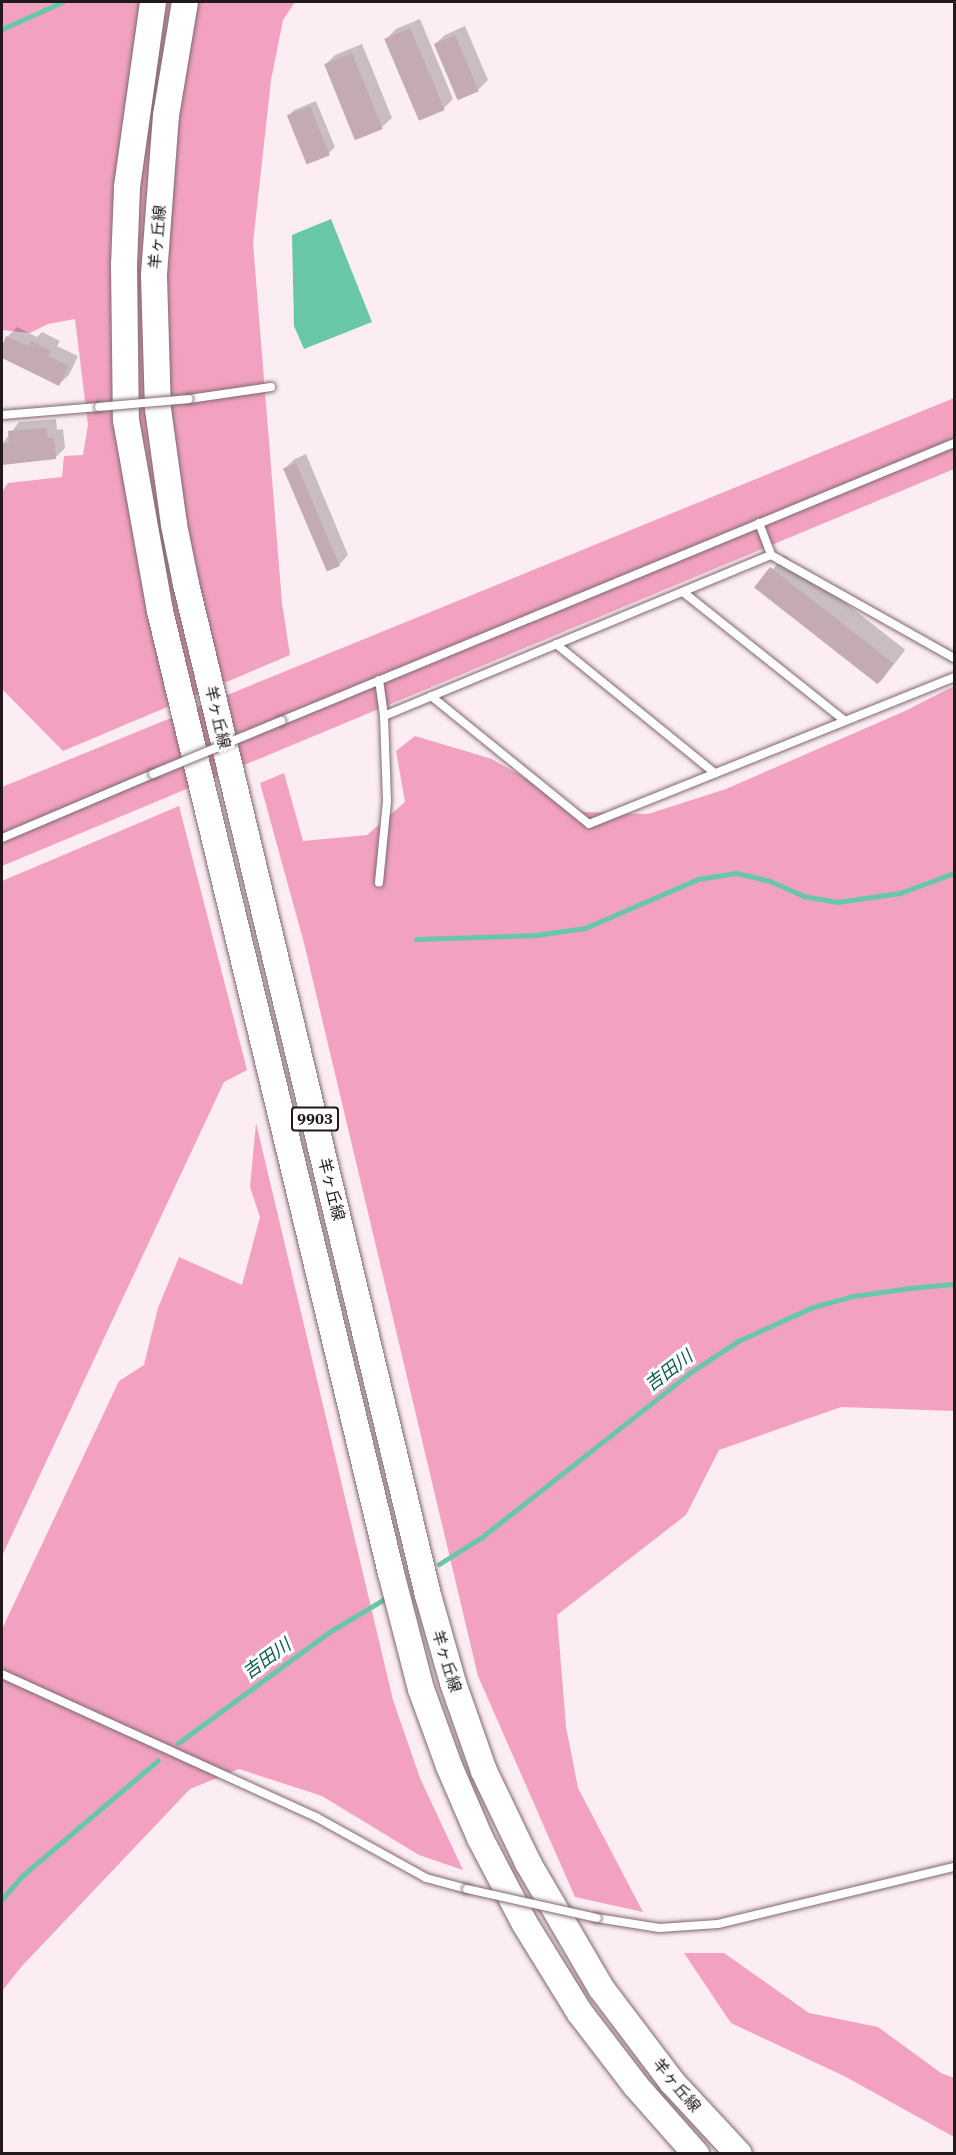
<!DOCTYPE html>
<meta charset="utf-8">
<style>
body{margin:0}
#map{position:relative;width:956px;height:2155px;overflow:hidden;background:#fcedf2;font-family:"IBM Plex Serif","Noto Sans JP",serif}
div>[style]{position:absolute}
.forest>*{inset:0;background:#f2a2c0}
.water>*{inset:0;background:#68c7a9}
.shadow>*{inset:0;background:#0003;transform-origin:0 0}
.stream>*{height:5px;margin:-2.5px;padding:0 2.5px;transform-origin:2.5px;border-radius:2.5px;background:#68c7a9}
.building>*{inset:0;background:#c3aab3;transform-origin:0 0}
.roads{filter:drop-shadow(0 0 2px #7e686f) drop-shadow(0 0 2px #7e686f)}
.lane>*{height:8px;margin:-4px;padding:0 4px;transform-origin:4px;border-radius:4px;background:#fff}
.primary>*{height:26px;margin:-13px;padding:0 13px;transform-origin:13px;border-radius:13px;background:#fff}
.bridges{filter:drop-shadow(0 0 2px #7e686f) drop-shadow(0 0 2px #7e686f)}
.lane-bridge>*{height:8px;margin:-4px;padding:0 4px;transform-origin:4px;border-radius:4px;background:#fff}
span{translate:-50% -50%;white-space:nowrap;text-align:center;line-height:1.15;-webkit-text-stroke:6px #fff;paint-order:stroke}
.shield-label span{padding:2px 4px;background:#fff;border:2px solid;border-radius:4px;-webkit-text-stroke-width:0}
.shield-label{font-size:15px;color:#21191c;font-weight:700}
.street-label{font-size:16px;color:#21191c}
.water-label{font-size:18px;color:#0a5b47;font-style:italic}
.frame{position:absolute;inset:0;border:3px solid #21191c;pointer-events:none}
</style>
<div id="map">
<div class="forest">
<i style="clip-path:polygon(2px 2px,295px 2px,283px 20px,271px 80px,253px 243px,282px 603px,290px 655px,63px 751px,2px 689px,2px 492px,8px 483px,62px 477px,64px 456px,83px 455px,88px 425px,75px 319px,48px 324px,30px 333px,2px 330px)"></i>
<i style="clip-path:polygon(954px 398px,954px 469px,2px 866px,2px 787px)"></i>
<i style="clip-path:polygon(954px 686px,954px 1411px,841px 1407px,719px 1450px,686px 1515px,557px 1615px,566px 1727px,578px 1788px,643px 1912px,575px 1897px,478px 1676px,304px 943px,260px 783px,284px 773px,303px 841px,367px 835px,405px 802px,396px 751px,415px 736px,492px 759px,583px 812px,648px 814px,726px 789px,905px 711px)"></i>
<i style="clip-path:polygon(179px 806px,247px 1070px,224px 1082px,2px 1556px,2px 881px)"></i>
<i style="clip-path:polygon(256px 1123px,393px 1700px,420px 1778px,463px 1870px,419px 1855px,322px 1796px,239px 1769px,190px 1789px,22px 1966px,2px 1991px,2px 1629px,119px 1381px,144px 1365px,158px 1308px,179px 1257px,242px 1285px,260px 1217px,250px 1187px)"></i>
<i style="clip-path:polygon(684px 1953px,724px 1953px,809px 2013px,878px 2027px,941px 2073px,954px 2078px,954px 2137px,846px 2077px,731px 2023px)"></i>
</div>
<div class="water">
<i style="clip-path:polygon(331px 219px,372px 322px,304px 349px,294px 326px,292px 235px)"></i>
</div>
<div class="shadow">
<i style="clip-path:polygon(420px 19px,453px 99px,444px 108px,419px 119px,386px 39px,396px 29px)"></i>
<i style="clip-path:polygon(465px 26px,488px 80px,478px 90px,435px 44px,445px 35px)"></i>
<i style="clip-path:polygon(362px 44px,392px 118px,382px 127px,326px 64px,335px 55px)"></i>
<i style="clip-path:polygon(316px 101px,335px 147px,329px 153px,288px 116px,294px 110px)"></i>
<i style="clip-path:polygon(17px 327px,37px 337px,42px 332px,60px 341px,57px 346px,78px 356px,69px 375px,59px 384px,2px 357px,2px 349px,7px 337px)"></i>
<i style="clip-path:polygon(56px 419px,57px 430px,63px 429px,65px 448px,55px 458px,3px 463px,2px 444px,19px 422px)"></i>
<i style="clip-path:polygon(306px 454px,348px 555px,339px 565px,285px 468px,295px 459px)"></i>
<i style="left:784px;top:555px;width:154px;height:41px;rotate:38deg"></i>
</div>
<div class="stream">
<i style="left:2px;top:29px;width:66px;rotate:-24.2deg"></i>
<i style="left:416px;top:939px;width:120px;rotate:-1.9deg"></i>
<i style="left:536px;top:935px;width:49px;rotate:-8.1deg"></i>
<i style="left:585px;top:928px;width:123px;rotate:-23.4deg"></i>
<i style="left:698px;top:879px;width:38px;rotate:-9deg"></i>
<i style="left:736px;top:873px;width:35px;rotate:13deg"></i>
<i style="left:770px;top:881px;width:36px;rotate:24deg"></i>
<i style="left:803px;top:896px;width:35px;rotate:10deg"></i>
<i style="left:837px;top:902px;width:64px;rotate:-8.1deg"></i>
<i style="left:900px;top:893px;width:58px;rotate:-20.3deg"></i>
<i style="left:439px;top:1564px;width:51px;rotate:-32.1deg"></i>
<i style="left:482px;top:1537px;width:266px;rotate:-38.3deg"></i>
<i style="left:691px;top:1372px;width:56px;rotate:-33.4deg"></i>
<i style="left:738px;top:1341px;width:82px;rotate:-24.4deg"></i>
<i style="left:813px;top:1307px;width:41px;rotate:-15.4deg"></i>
<i style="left:853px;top:1296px;width:57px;rotate:-8.1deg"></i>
<i style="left:909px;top:1288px;width:45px;rotate:-5.1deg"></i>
<i style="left:178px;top:1743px;width:187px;rotate:-36.3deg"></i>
<i style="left:329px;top:1632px;width:72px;rotate:-30.8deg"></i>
<i style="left:2px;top:1899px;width:32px;rotate:-49deg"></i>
<i style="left:23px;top:1875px;width:177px;rotate:-40.4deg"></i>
</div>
<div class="building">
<i style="left:410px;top:28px;width:89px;height:28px;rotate:67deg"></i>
<i style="left:455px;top:35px;width:61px;height:23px;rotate:67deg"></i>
<i style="left:352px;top:53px;width:82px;height:30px;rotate:68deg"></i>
<i style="left:310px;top:106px;width:53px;height:25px;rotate:68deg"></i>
<i style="clip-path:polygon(6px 336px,28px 346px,31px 341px,51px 351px,48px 356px,69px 366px,59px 386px,2px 358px,2px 346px)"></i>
<i style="clip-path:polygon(46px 428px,48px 438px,54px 438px,56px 459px,2px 465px,2px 444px,9px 443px,8px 431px)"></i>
<i style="left:296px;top:463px;width:112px;height:14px;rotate:67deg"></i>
<i style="left:770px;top:567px;width:157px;height:26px;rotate:38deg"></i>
</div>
<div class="roads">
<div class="lane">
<i style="left:189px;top:399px;width:83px;rotate:-8.3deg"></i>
<i style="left:2px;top:415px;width:97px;rotate:-4.7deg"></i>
<i style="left:759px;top:523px;width:34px;rotate:69deg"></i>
<i style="left:771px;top:555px;width:210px;rotate:29.4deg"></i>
<i style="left:683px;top:592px;width:207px;rotate:38.5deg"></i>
<i style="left:556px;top:644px;width:205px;rotate:39.1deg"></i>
<i style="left:379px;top:680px;width:36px;rotate:82deg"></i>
<i style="left:384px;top:716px;width:85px;rotate:88deg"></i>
<i style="left:387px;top:801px;width:82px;rotate:95.6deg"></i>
<i style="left:431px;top:696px;width:203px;rotate:39deg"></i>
<i style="left:589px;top:824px;width:393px;rotate:-21.9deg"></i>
<i style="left:384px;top:716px;width:419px;rotate:-22.6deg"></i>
<i style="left:281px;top:721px;width:728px;rotate:-22.44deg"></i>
<i style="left:2px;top:838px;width:164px;rotate:-23deg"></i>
<i style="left:2px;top:1674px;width:345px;rotate:24.5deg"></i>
<i style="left:316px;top:1817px;width:126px;rotate:29deg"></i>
<i style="left:426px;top:1878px;width:42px;rotate:15deg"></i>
<i style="left:597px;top:1918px;width:63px;rotate:9.2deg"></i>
<i style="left:659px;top:1928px;width:59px;rotate:-3.9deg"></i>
<i style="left:718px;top:1924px;width:243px;rotate:-13.6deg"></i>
</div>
<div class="primary">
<i style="left:153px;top:2px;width:188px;rotate:98deg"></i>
<i style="left:127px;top:188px;width:77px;rotate:92.2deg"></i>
<i style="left:124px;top:265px;width:155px;rotate:89.3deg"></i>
<i style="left:126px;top:420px;width:194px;rotate:79.9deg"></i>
<i style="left:160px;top:611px;width:989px;rotate:76.5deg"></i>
<i style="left:391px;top:1573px;width:120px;rotate:75.5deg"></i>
<i style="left:421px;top:1689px;width:82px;rotate:70deg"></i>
<i style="left:449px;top:1766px;width:78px;rotate:66.7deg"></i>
<i style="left:480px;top:1838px;width:97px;rotate:62.4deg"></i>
<i style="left:525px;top:1924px;width:105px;rotate:58.3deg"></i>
<i style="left:580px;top:2013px;width:92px;rotate:52.5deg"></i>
<i style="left:636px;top:2086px;width:91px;rotate:48.6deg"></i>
<i style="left:185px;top:2px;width:115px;rotate:99.5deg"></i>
<i style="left:166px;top:115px;width:161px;rotate:94.3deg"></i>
<i style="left:154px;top:276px;width:133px;rotate:88.3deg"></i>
<i style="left:158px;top:409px;width:117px;rotate:82.1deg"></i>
<i style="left:174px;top:525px;width:60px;rotate:78.5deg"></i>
<i style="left:186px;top:584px;width:1040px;rotate:76.54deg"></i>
<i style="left:428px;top:1595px;width:91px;rotate:74.1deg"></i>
<i style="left:453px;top:1683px;width:93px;rotate:70.6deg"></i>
<i style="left:484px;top:1771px;width:102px;rotate:64.4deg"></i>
<i style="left:528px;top:1863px;width:145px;rotate:59.7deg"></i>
<i style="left:601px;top:1988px;width:118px;rotate:52.9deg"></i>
<i style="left:672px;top:2082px;width:98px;rotate:47.1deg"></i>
</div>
</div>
<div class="bridges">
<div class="lane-bridge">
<i style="left:99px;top:407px;width:90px;rotate:-5.1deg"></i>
<i style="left:153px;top:774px;width:139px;rotate:-22.5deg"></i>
<i style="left:467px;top:1889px;width:133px;rotate:12.6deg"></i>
</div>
</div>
<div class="shield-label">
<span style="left:315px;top:1119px">9903</span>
</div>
<div class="street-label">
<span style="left:157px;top:237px;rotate:-85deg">羊ヶ丘線</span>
<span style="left:218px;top:717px;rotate:77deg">羊ヶ丘線</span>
<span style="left:332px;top:1189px;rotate:76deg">羊ヶ丘線</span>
<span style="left:447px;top:1661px;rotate:73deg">羊ヶ丘線</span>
<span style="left:677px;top:2085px;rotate:50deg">羊ヶ丘線</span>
</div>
<div class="water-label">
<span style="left:669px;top:1371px;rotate:-37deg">吉田川</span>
<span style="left:267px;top:1659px;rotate:-36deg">吉田川</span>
</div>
<div class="frame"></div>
</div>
